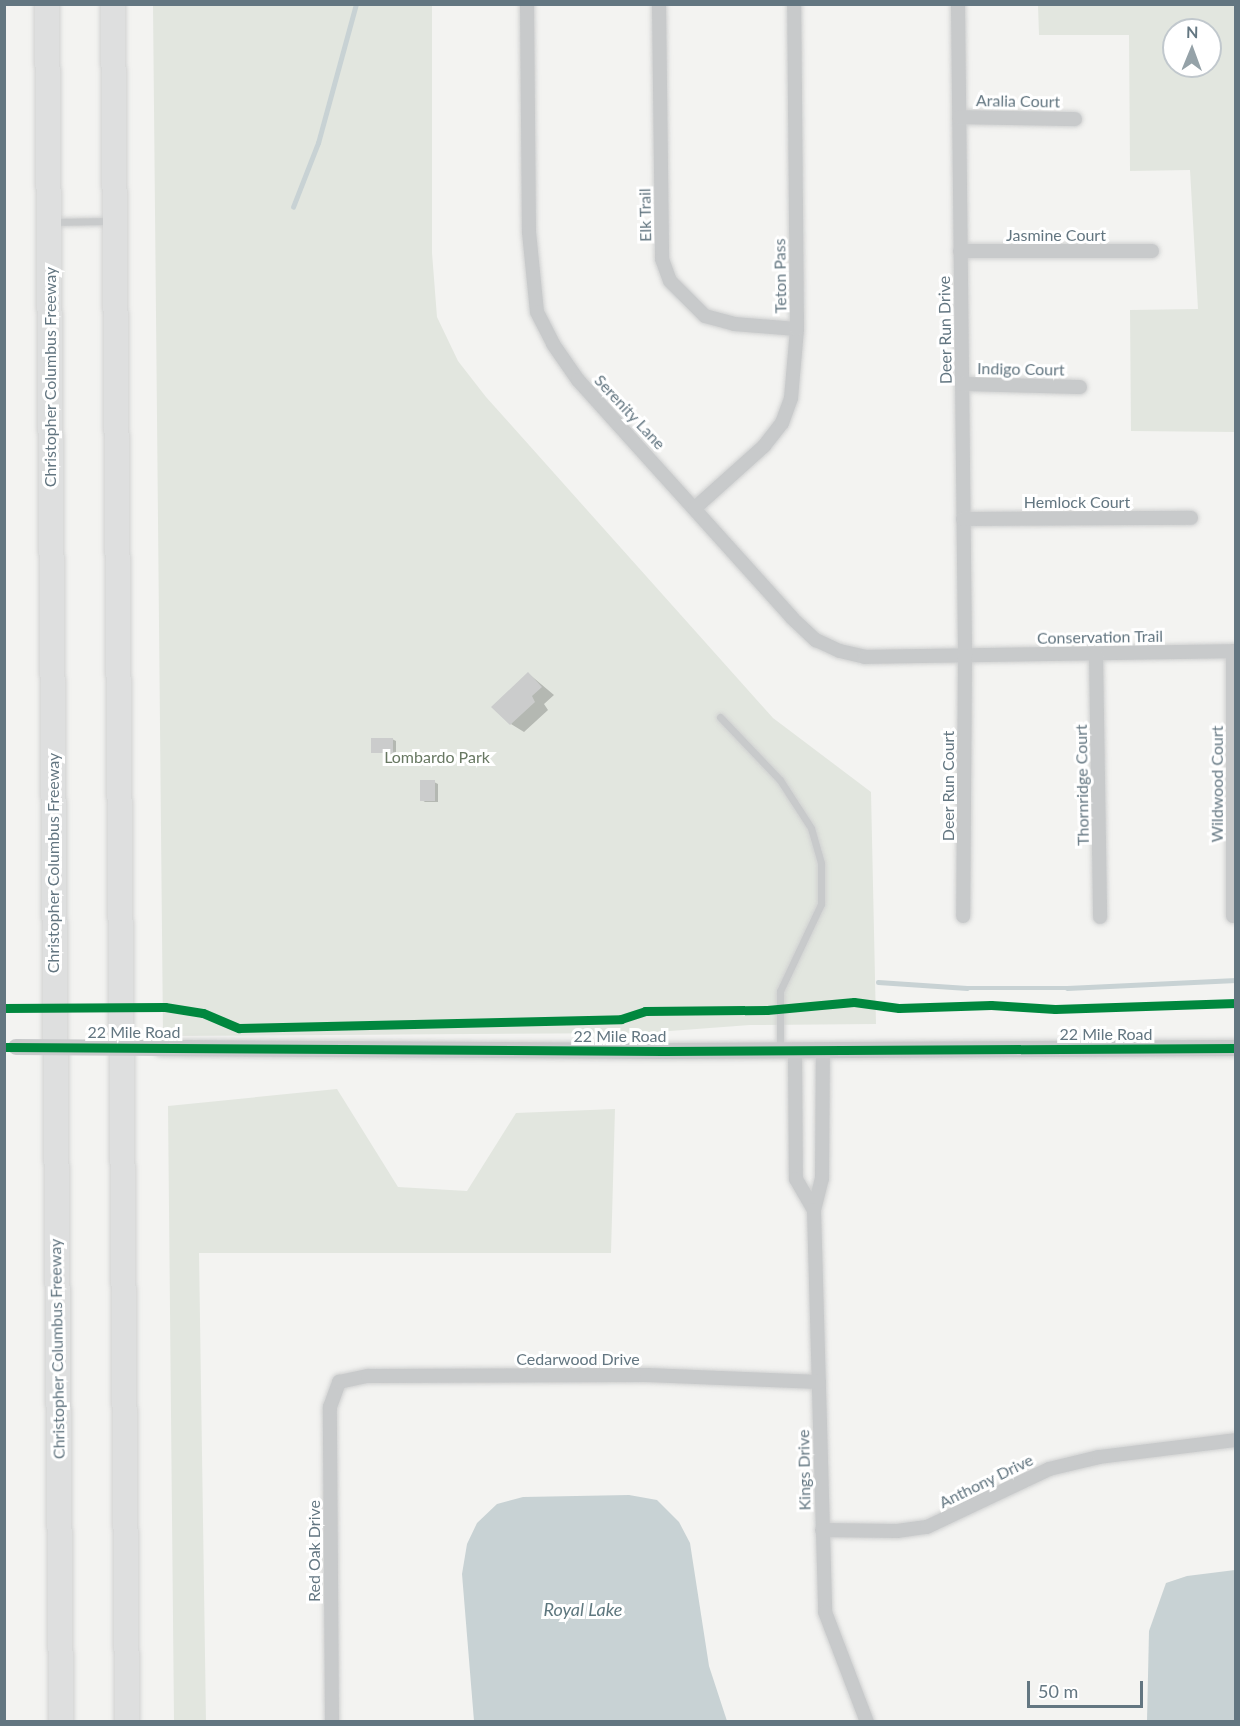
<!DOCTYPE html>
<style>
body{margin:0}
#map{position:relative;width:1240px;height:1726px;overflow:hidden;background:#f3f3f1;font-family:Lato,sans-serif}
div>[style]{position:absolute}
.green>*{inset:0;background:#e2e6df}
.water>*{inset:0;background:#c8d2d4}
.shadow>*{inset:0;background:#0003}
.stream>*{height:4.5px;margin:-2.25px;padding:0 2.25px;transform-origin:2.25px;border-radius:2.25px;background:#c8d2d4}
.building>*{inset:0;background:#cbcccc;transform-origin:0 0}
.roads{filter:drop-shadow(0 0 2px #d0d1d1) drop-shadow(0 0 2px #d0d1d1)}
.service>*{height:7px;margin:-3.5px;padding:0 3.5px;transform-origin:3.5px;border-radius:3.5px;background:#c8cacb}
.minor>*{height:14px;margin:-7px;padding:0 7px;transform-origin:7px;border-radius:7px;background:#c8cacb}
.tertiary>*{height:16px;margin:-8px;padding:0 8px;transform-origin:8px;border-radius:8px;background:#c8cacb}
.motorway>*{height:24px;margin:-12px;padding:0 12px;transform-origin:12px;border-radius:12px;background:#dedfdf}
.tertiary-bridge>*{height:16px;margin:-8px;padding:0 8px;transform-origin:8px;border-radius:8px;background:#c8cacb}
.cycleway>*{height:9px;margin:-4.5px;padding:0 4.5px;transform-origin:4.5px;border-radius:4.5px;background:#00873e}
span{translate:-50% -50%;white-space:nowrap;text-align:center;line-height:1.15;-webkit-text-stroke:6px #fff;paint-order:stroke}
.street-label{font-size:16px;color:#637681}
.park-label{font-size:16px;color:#687862}
.water-label{font-size:18px;color:#5f787f;font-style:italic}
.frame{position:absolute;inset:0;border:6px solid #637681;pointer-events:none}
.north{position:absolute;left:1162px;top:18px;width:60px;height:60px;box-sizing:border-box;background:#fff;border:2px solid #c1c8cd;border-radius:50%;rotate:1deg;font-size:16px;font-weight:700;line-height:24px;text-align:center;color:#637681}
.north::after{content:'';display:block;margin:auto;width:21px;height:27px;background:#95a2a8;clip-path:polygon(50% 0,100% 100%,50% 72%,0 100%)}
.scale{position:absolute;left:1027px;top:1681px;width:116px;height:27px;box-sizing:border-box;border:3px solid #637681;border-top:0;padding-left:8px;font-size:18px;line-height:21px;white-space:nowrap;color:#637681;-webkit-text-stroke:4px #fff;paint-order:stroke}
</style>
<div id="map">
<div class="green">
<i style="clip-path:polygon(153px 5px,432px 5px,432px 253px,437px 317px,458px 361px,486px 397px,773px 718px,871px 792px,876px 1024px,750px 1025px,643px 1033px,163px 1036px)"></i>
<i style="clip-path:polygon(evenodd,1038px 5px,1235px 5px,1235px 432px,1131px 431px,1130px 310px,1198px 309px,1190px 170px,1130px 171px,1129px 35px,1039px 35px,1038px 5px,1174px 30px,1210px 30px,1210px 66px,1174px 66px,1174px 30px)"></i>
<i style="clip-path:polygon(337px 1089px,398px 1187px,467px 1191px,516px 1113px,615px 1109px,611px 1253px,199px 1253px,206px 1721px,174px 1721px,168px 1106px)"></i>
</div>
<div class="water">
<i style="clip-path:polygon(629px 1495px,657px 1500px,679px 1522px,690px 1543px,709px 1666px,727px 1721px,474px 1721px,462px 1574px,467px 1544px,477px 1523px,497px 1504px,523px 1497px)"></i>
<i style="clip-path:polygon(1235px 1570px,1235px 1721px,1147px 1721px,1149px 1631px,1166px 1583px,1187px 1576px)"></i>
</div>
<div class="shadow">
<i style="clip-path:polygon(529px 674px,554px 695px,544px 704px,548px 710px,524px 732px,511px 724px)"></i>
<i style="clip-path:polygon(392px 739px,396px 741px,396px 754px,373px 752px)"></i>
<i style="clip-path:polygon(434px 782px,438px 784px,438px 802px,425px 802px,422px 800px)"></i>
</div>
<div class="stream">
<i style="left:293px;top:207px;width:69px;rotate:-68.7deg"></i>
<i style="left:318px;top:143px;width:144px;rotate:-74.7deg"></i>
<i style="left:878px;top:982px;width:89px;rotate:3.9deg"></i>
<i style="left:967px;top:988px;width:100px"></i>
<i style="left:1067px;top:988px;width:169px;rotate:-2.7deg"></i>
</div>
<div class="building">
<i style="clip-path:polygon(528px 672px,542px 687px,532px 696px,535px 702px,510px 725px,491px 707px)"></i>
<i style="left:371px;top:738px;width:22px;height:15px"></i>
<i style="left:420px;top:780px;width:15px;height:21px"></i>
</div>
<div class="roads">
<div class="service">
<i style="left:52px;top:222px;width:57px;rotate:-1deg"></i>
<i style="left:720px;top:717px;width:87px;rotate:46.4deg"></i>
<i style="left:780px;top:780px;width:57px;rotate:57.1deg"></i>
<i style="left:811px;top:828px;width:36px;rotate:74deg"></i>
<i style="left:821px;top:863px;width:41px;rotate:90deg"></i>
<i style="left:821px;top:904px;width:96px;rotate:115.2deg"></i>
<i style="left:780px;top:991px;width:59px;rotate:90deg"></i>
</div>
<div class="minor">
<i style="left:527px;top:4px;width:228px;rotate:89.5deg"></i>
<i style="left:529px;top:232px;width:80px;rotate:84.3deg"></i>
<i style="left:537px;top:312px;width:36px;rotate:63deg"></i>
<i style="left:553px;top:344px;width:44px;rotate:55.2deg"></i>
<i style="left:578px;top:380px;width:320px;rotate:48deg"></i>
<i style="left:792px;top:618px;width:33px;rotate:43deg"></i>
<i style="left:816px;top:640px;width:26px;rotate:25deg"></i>
<i style="left:840px;top:651px;width:26px;rotate:13deg"></i>
<i style="left:865px;top:657px;width:371px;rotate:-0.9deg"></i>
<i style="left:659px;top:4px;width:255px;rotate:89.3deg"></i>
<i style="left:662px;top:259px;width:23px;rotate:70deg"></i>
<i style="left:670px;top:281px;width:49px;rotate:45deg"></i>
<i style="left:705px;top:316px;width:30px;rotate:15deg"></i>
<i style="left:734px;top:324px;width:63px;rotate:4.5deg"></i>
<i style="left:958px;top:4px;width:652px;rotate:89.38deg"></i>
<i style="left:965px;top:656px;width:260px;rotate:90.4deg"></i>
<i style="left:959px;top:117px;width:116px;rotate:1deg"></i>
<i style="left:960px;top:251px;width:192px"></i>
<i style="left:962px;top:384px;width:118px;rotate:1.5deg"></i>
<i style="left:695px;top:508px;width:93px;rotate:-41.9deg"></i>
<i style="left:764px;top:446px;width:29px;rotate:-52deg"></i>
<i style="left:782px;top:423px;width:27px;rotate:-70deg"></i>
<i style="left:791px;top:398px;width:69px;rotate:-85deg"></i>
<i style="left:797px;top:329px;width:325px;rotate:-90.5deg"></i>
<i style="left:963px;top:519px;width:228px;rotate:-0.3deg"></i>
<i style="left:1233px;top:651px;width:265px;rotate:90deg"></i>
<i style="left:1096px;top:654px;width:263px;rotate:89.1deg"></i>
<i style="left:795px;top:1050px;width:129px;rotate:89.6deg"></i>
<i style="left:796px;top:1179px;width:36px;rotate:60deg"></i>
<i style="left:814px;top:1210px;width:32px;rotate:-76deg"></i>
<i style="left:822px;top:1179px;width:129px;rotate:-89.6deg"></i>
<i style="left:814px;top:1210px;width:402px;rotate:88.4deg"></i>
<i style="left:825px;top:1612px;width:118px;rotate:69.1deg"></i>
<i style="left:822px;top:1530px;width:75px;rotate:0.8deg"></i>
<i style="left:897px;top:1531px;width:30px;rotate:-8deg"></i>
<i style="left:927px;top:1527px;width:135px;rotate:-25.4deg"></i>
<i style="left:1049px;top:1469px;width:51px;rotate:-13.5deg"></i>
<i style="left:1099px;top:1457px;width:138px;rotate:-7.1deg"></i>
<i style="left:332px;top:1722px;width:315px;rotate:-90.4deg"></i>
<i style="left:330px;top:1407px;width:27px;rotate:-70deg"></i>
<i style="left:339px;top:1382px;width:30px;rotate:-12deg"></i>
<i style="left:368px;top:1376px;width:279px;rotate:-0.2deg"></i>
<i style="left:647px;top:1375px;width:172px;rotate:2.3deg"></i>
</div>
<div class="tertiary">
<i style="left:161px;top:1048px;width:502px;rotate:0.34deg"></i>
<i style="left:663px;top:1051px;width:573px;rotate:-0.3deg"></i>
</div>
<div class="motorway">
<i style="left:47px;top:4px;width:1718px;rotate:89.53deg"></i>
<i style="left:113px;top:4px;width:1718px;rotate:89.53deg"></i>
</div>
</div>
<div class="tertiary-bridge">
<i style="left:16px;top:1047px;width:145px;rotate:0.4deg"></i>
</div>
<div class="cycleway">
<i style="left:4px;top:1008px;width:161px;rotate:-0.4deg"></i>
<i style="left:165px;top:1007px;width:38px;rotate:9deg"></i>
<i style="left:203px;top:1013px;width:39px;rotate:23deg"></i>
<i style="left:239px;top:1028px;width:382px;rotate:-1.3deg"></i>
<i style="left:621px;top:1019px;width:25px;rotate:-18deg"></i>
<i style="left:645px;top:1011px;width:122px;rotate:-0.5deg"></i>
<i style="left:767px;top:1010px;width:87px;rotate:-5.3deg"></i>
<i style="left:854px;top:1002px;width:45px;rotate:7.6deg"></i>
<i style="left:899px;top:1008px;width:92px;rotate:-1.9deg"></i>
<i style="left:991px;top:1005px;width:64px;rotate:3.6deg"></i>
<i style="left:1055px;top:1009px;width:181px;rotate:-1.9deg"></i>
<i style="left:4px;top:1047px;width:659px;rotate:0.35deg"></i>
<i style="left:663px;top:1051px;width:573px;rotate:-0.3deg"></i>
</div>
<div class="street-label">
<span style="left:1018px;top:101px;rotate:1deg">Aralia Court</span>
<span style="left:645px;top:215px;rotate:-91deg">Elk Trail</span>
<span style="left:1056px;top:235px">Jasmine Court</span>
<span style="left:780px;top:276px;rotate:-91deg">Teton Pass</span>
<span style="left:945px;top:330px;rotate:-91deg">Deer Run Drive</span>
<span style="left:1021px;top:369px;rotate:1deg">Indigo Court</span>
<span style="left:50px;top:377px;rotate:-90deg">Christopher Columbus Freeway</span>
<span style="left:630px;top:412px;rotate:47deg">Serenity Lane</span>
<span style="left:1077px;top:502px">Hemlock Court</span>
<span style="left:1100px;top:637px;rotate:-1deg">Conservation Trail</span>
<span style="left:1217px;top:784px;rotate:-90deg">Wildwood Court</span>
<span style="left:1082px;top:785px;rotate:-91deg">Thornridge Court</span>
<span style="left:948px;top:786px;rotate:-90deg">Deer Run Court</span>
<span style="left:53px;top:863px;rotate:-90deg">Christopher Columbus Freeway</span>
<span style="left:134px;top:1032px">22 Mile Road</span>
<span style="left:1106px;top:1034px">22 Mile Road</span>
<span style="left:620px;top:1036px">22 Mile Road</span>
<span style="left:57px;top:1349px;rotate:-91deg">Christopher Columbus Freeway</span>
<span style="left:578px;top:1359px">Cedarwood Drive</span>
<span style="left:804px;top:1470px;rotate:-91deg">Kings Drive</span>
<span style="left:986px;top:1481px;rotate:-26deg">Anthony Drive</span>
<span style="left:314px;top:1551px;rotate:-90deg">Red Oak Drive</span>
</div>
<div class="park-label">
<span style="left:437px;top:757px">Lombardo Park</span>
</div>
<div class="water-label">
<span style="left:583px;top:1609px">Royal Lake</span>
</div>
<div class="frame"></div>
<div class="north">N</div>
<div class="scale">50 m</div>
</div>
